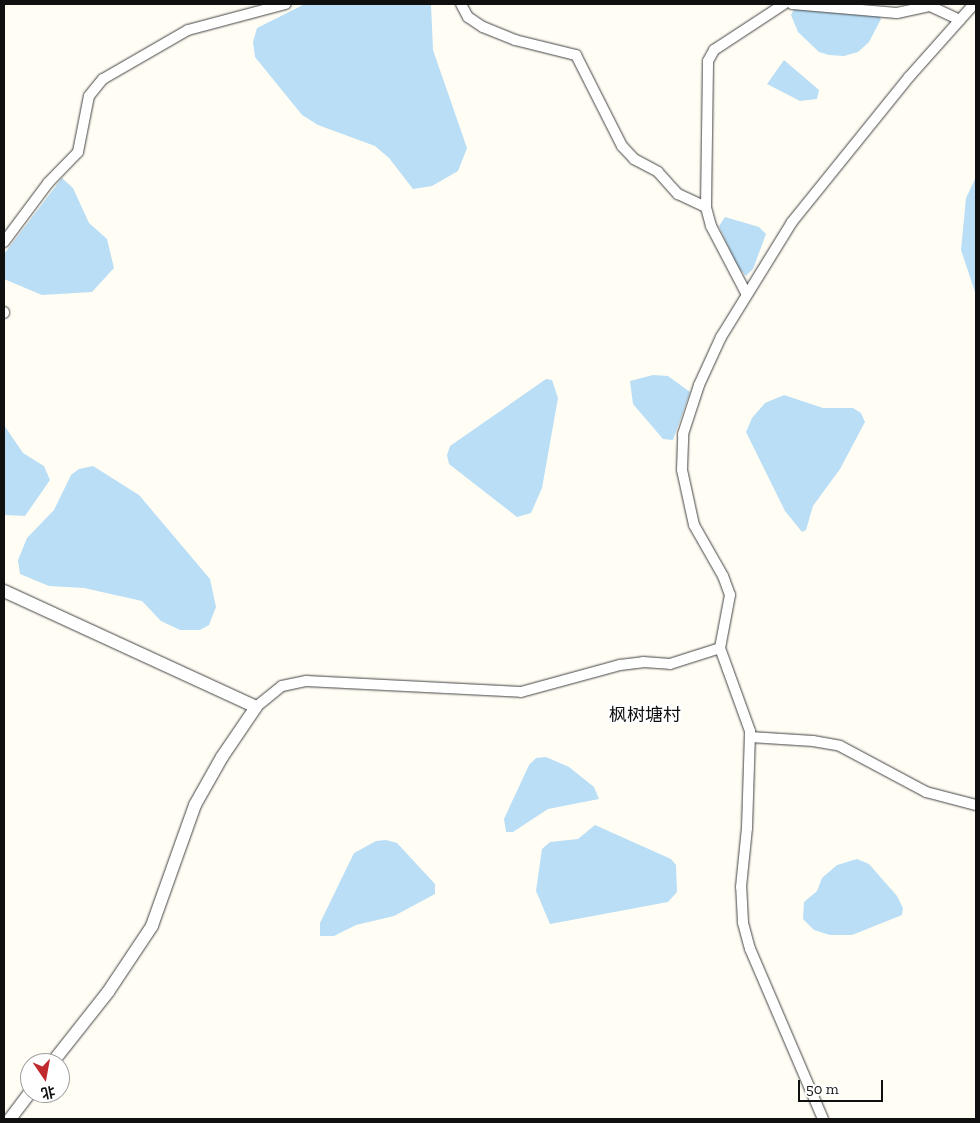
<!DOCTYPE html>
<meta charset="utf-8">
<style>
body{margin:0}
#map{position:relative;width:980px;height:1123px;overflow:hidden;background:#fffdf4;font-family:"Zilla Slab","Noto Sans SC",serif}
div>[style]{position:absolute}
.water>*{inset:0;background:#b9def6}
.roads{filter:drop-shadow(0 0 1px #434343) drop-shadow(0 0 1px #434343)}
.minor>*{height:10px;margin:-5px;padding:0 5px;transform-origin:5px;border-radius:5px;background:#fff}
.tertiary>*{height:12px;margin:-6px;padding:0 6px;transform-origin:6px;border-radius:6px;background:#fff}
span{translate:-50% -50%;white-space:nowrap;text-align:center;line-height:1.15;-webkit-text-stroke:5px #fff;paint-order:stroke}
.quarter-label{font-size:18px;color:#101010}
.frame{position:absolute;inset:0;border:5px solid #101010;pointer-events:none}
.north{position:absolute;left:20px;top:1053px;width:50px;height:50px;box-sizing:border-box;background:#fff;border:1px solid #9f9f9f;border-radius:50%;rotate:168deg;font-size:14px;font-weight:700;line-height:20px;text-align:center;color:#101010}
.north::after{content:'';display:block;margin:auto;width:18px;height:22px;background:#c0292d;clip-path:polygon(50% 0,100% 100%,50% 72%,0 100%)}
.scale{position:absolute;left:798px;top:1080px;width:85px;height:22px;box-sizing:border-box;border:2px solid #101010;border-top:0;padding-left:6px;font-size:15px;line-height:18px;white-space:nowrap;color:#101010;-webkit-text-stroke:4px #fff;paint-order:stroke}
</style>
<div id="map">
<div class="water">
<i style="clip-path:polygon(305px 4px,431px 4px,433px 50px,467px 148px,458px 171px,432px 186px,413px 189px,389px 158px,375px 146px,318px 125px,302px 115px,255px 57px,253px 42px,257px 28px)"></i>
<i style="clip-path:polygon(795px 8px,879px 15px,881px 19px,869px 42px,858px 52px,844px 56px,829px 55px,819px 52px,798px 32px,791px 15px)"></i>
<i style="clip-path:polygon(784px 60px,819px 90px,817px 99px,800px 101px,767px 84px)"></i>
<i style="clip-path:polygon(976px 177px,976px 292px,975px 292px,961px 250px,966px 198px)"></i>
<i style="clip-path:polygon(62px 178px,73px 188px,89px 223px,107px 239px,114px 268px,92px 292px,42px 295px,4px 279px,4px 254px)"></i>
<i style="clip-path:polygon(725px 217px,759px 227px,766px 234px,753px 269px,746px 276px,737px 266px,719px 226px)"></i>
<i style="clip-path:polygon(653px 375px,668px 376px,690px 392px,673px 440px,663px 439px,633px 404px,630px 381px)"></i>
<i style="clip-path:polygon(546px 379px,552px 380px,558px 398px,542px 488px,531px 513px,517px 517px,449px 464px,447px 455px,450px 446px)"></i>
<i style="clip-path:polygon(784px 395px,823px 408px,853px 408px,861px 413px,865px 422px,840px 469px,813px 506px,806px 530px,802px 532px,785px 511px,746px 432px,752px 418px,765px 403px)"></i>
<i style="clip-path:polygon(4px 425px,23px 453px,44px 466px,50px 480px,25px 516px,4px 515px)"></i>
<i style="clip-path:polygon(93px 466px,139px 495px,210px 579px,216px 607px,209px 625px,200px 630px,180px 630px,161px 621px,142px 601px,84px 588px,49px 586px,20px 574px,18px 560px,27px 538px,54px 510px,71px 475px,79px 469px)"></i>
<i style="clip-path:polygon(546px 757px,569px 767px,594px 787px,599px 799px,548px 809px,513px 832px,506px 832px,504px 819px,529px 765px,536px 758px)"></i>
<i style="clip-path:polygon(595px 825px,671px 859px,676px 865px,677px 892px,668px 902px,550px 924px,536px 891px,542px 849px,550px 842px,578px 839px)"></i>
<i style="clip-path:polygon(386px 840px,397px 843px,435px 884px,435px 894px,394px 916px,356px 925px,334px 936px,320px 936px,320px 923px,354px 853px,376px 841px)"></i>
<i style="clip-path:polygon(857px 859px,869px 864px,897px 896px,903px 908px,902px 915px,852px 935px,830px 935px,814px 930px,803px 919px,804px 902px,817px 891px,822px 878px,837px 865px)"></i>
</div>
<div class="roads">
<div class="minor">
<i style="left:461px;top:4px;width:15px;rotate:62deg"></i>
<i style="left:468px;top:17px;width:18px;rotate:34deg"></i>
<i style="left:483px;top:27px;width:35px;rotate:22deg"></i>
<i style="left:515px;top:40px;width:63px;rotate:13.8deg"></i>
<i style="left:576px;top:55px;width:102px;rotate:63.2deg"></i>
<i style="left:622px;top:146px;width:18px;rotate:47deg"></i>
<i style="left:634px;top:159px;width:27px;rotate:28deg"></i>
<i style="left:658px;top:172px;width:30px;rotate:48deg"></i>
<i style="left:678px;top:194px;width:31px;rotate:25deg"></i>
<i style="left:792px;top:4px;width:105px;rotate:4.9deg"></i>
<i style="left:897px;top:13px;width:34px;rotate:-12deg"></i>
<i style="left:930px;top:6px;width:33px;rotate:25deg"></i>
<i style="left:4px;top:242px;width:74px;rotate:-53.3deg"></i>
<i style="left:48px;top:183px;width:43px;rotate:-45.9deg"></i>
<i style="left:78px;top:152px;width:57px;rotate:-78.9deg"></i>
<i style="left:89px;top:96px;width:22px;rotate:-51deg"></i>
<i style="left:103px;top:79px;width:98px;rotate:-30deg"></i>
<i style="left:188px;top:30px;width:101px;rotate:-14.9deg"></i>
<i style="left:746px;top:293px;width:76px;rotate:-117.6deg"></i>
<i style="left:711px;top:226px;width:20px;rotate:-105deg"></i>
<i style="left:706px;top:207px;width:146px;rotate:-89.2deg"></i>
<i style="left:708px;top:61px;width:13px;rotate:-61deg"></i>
<i style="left:714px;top:50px;width:84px;rotate:-33.3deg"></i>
<i style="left:4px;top:312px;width:1px;rotate:90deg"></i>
<i style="left:256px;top:707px;width:33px;rotate:-39deg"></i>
<i style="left:282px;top:686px;width:25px;rotate:-12deg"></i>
<i style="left:306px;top:681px;width:215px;rotate:2.9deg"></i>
<i style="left:521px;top:692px;width:103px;rotate:-15.3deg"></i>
<i style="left:620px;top:665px;width:23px;rotate:-7deg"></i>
<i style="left:643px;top:662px;width:27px;rotate:4deg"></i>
<i style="left:670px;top:664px;width:52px;rotate:-17.7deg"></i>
<i style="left:750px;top:737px;width:63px;rotate:3.6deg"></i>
<i style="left:813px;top:741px;width:27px;rotate:10deg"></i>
<i style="left:840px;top:746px;width:98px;rotate:28.1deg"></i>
<i style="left:926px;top:792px;width:52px;rotate:14.6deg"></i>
<i style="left:823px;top:1119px;width:185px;rotate:-113.2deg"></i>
<i style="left:750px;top:949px;width:28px;rotate:-105deg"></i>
<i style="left:743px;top:922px;width:35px;rotate:-93deg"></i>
<i style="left:741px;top:887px;width:59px;rotate:-84.2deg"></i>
<i style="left:747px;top:828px;width:97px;rotate:-88.2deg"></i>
<i style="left:750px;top:731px;width:88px;rotate:-109.9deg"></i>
<i style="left:720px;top:648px;width:54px;rotate:-79.3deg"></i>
<i style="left:730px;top:595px;width:20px;rotate:-110deg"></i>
<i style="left:723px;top:576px;width:59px;rotate:-119.6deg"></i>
<i style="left:694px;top:525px;width:56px;rotate:-102.3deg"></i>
<i style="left:682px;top:470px;width:36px;rotate:-88deg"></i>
<i style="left:683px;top:434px;width:52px;rotate:-71.9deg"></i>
<i style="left:699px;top:385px;width:53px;rotate:-65.4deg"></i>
<i style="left:721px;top:337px;width:135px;rotate:-58.3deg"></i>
<i style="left:792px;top:222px;width:186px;rotate:-51.1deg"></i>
<i style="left:909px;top:77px;width:98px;rotate:-48.3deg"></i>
</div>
<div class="tertiary">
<i style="left:4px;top:591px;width:277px;rotate:24.7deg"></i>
<i style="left:256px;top:707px;width:60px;rotate:124.2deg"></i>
<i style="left:222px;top:757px;width:55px;rotate:119.4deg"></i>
<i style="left:195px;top:805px;width:128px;rotate:109.6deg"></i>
<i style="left:152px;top:926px;width:79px;rotate:123.7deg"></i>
<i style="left:108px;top:992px;width:90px;rotate:128.3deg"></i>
<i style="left:10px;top:1119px;width:34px;rotate:-53deg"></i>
</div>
</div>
<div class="quarter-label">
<span style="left:645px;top:715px">枫树塘村</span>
</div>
<div class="frame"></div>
<div class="north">北</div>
<div class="scale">50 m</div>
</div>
